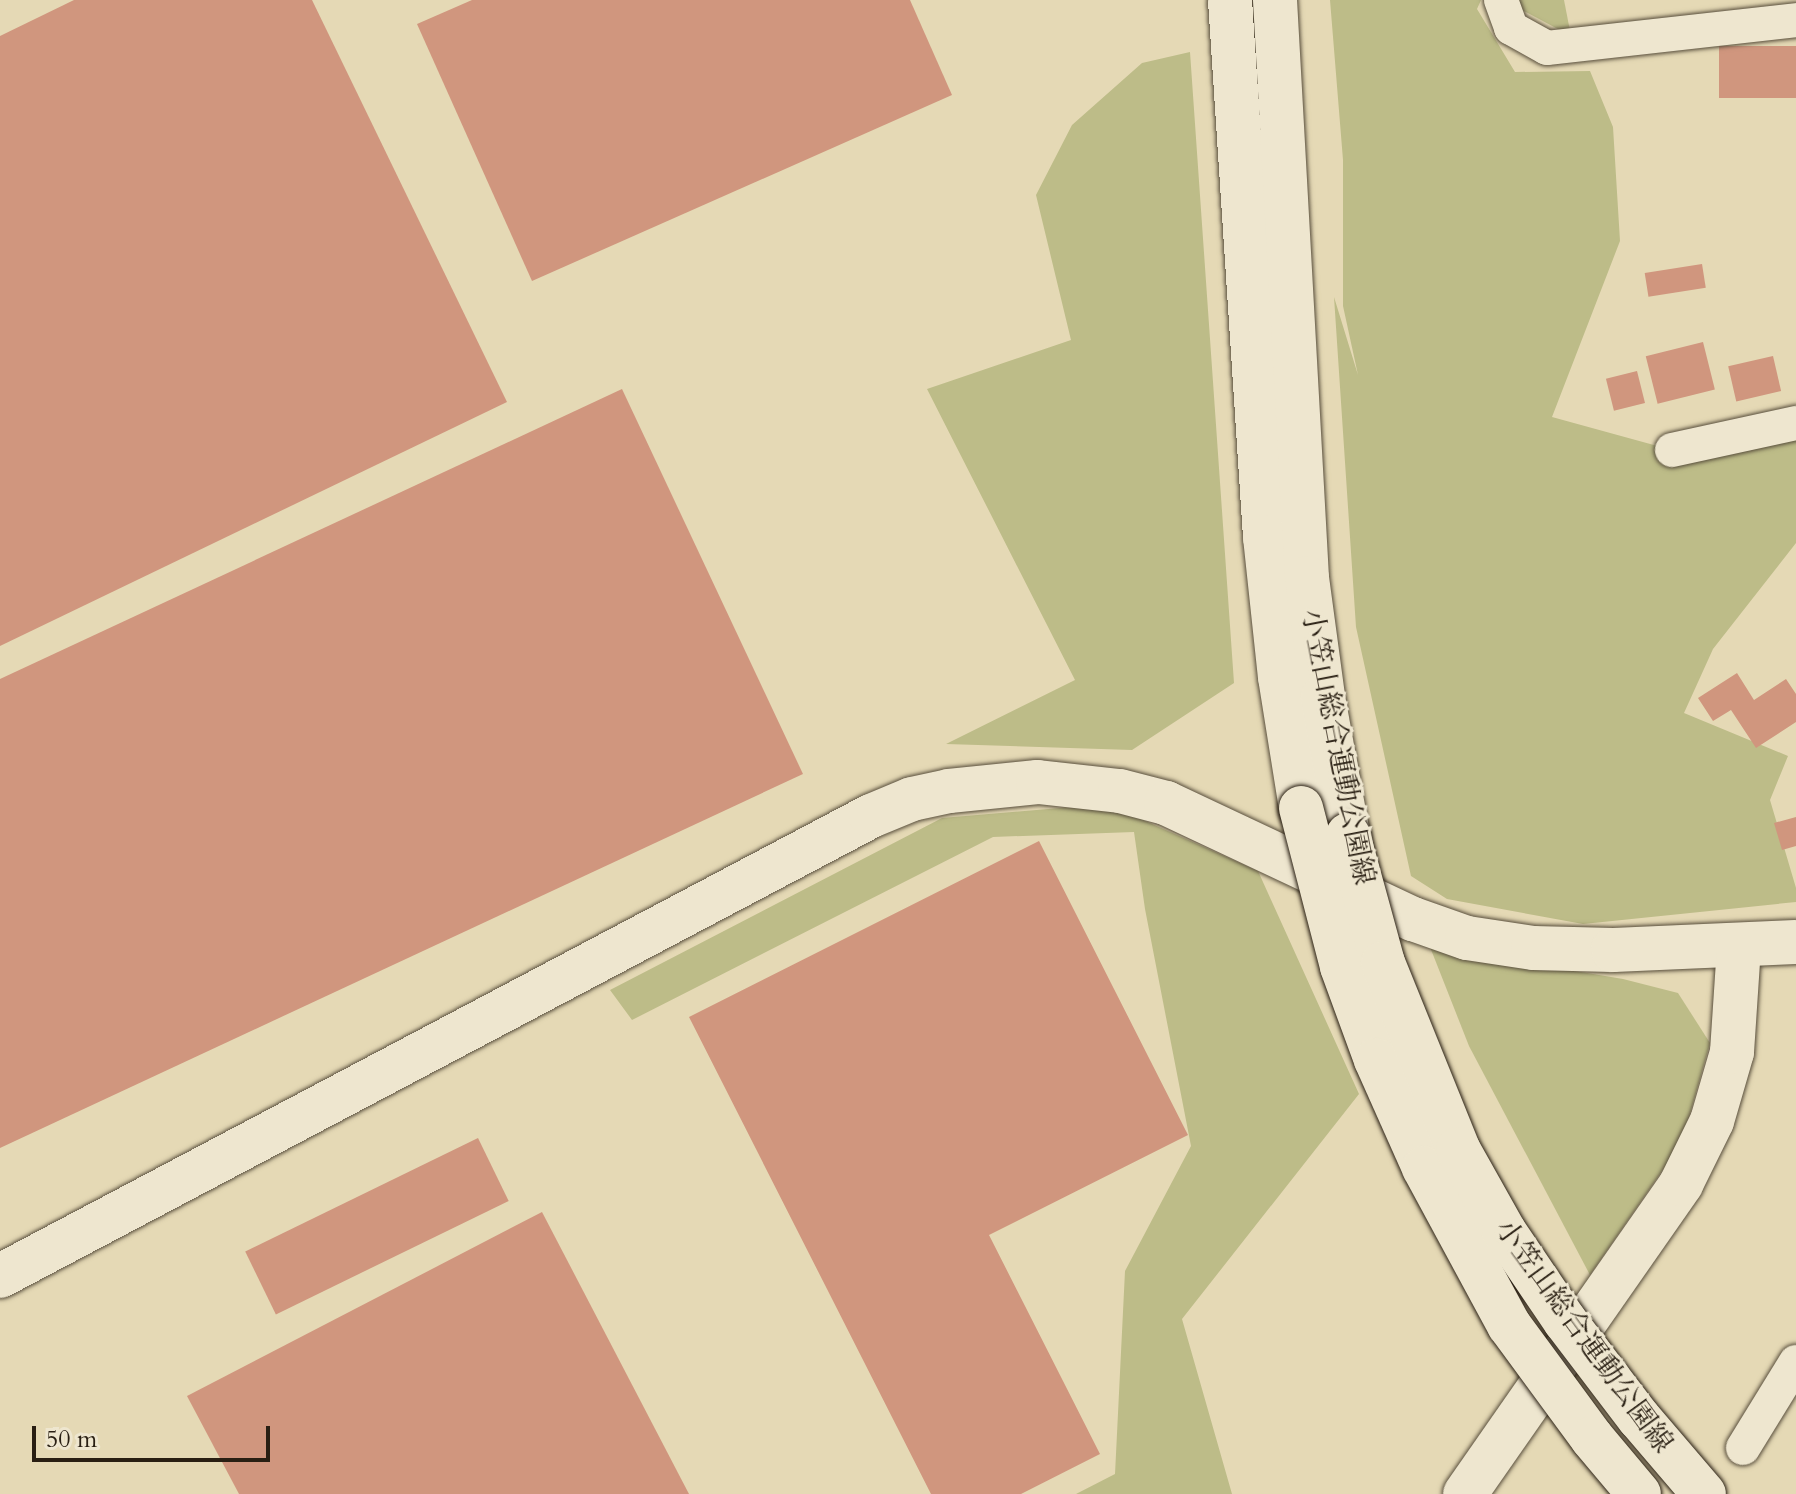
<!DOCTYPE html>
<meta charset="utf-8">
<style>
body{margin:0}
#map{position:relative;width:1796px;height:1494px;overflow:hidden;background:#e5d9b5;font-family:Cardo,"Noto Serif JP",serif}
div>[style]{position:absolute}
.green>*{inset:0;background:#bdbc88}
.building>*{inset:0;background:#d0967e;transform-origin:0 0}
.roads{filter:drop-shadow(0 0 2px #584e3c) drop-shadow(0 0 2px #584e3c)}
.street>*{height:34px;margin:-17px;padding:0 17px;transform-origin:17px;border-radius:17px;background:#eee6cf}
.secondary>*{height:44px;margin:-22px;padding:0 22px;transform-origin:22px;border-radius:22px;background:#eee6cf}
.bridges{filter:drop-shadow(0 0 2px #291f13) drop-shadow(0 0 2px #291f13)}
.secondary-bridge>*{height:44px;margin:-22px;padding:0 22px;transform-origin:22px;border-radius:22px;background:#eee6cf}
span{translate:-50% -50%;white-space:nowrap;text-align:center;line-height:1.15;-webkit-text-stroke:6px #eee6cf;paint-order:stroke}
.street-label{font-size:28px;color:#291f13}
.scale{position:absolute;left:32px;top:1426px;width:238px;height:36px;box-sizing:border-box;border:4px solid #291f13;border-top:0;padding-left:10px;font-size:24px;line-height:28px;white-space:nowrap;color:#291f13;-webkit-text-stroke:6px #eee6cf;paint-order:stroke}
</style>
<div id="map">
<div class="green">
<i style="clip-path:polygon(1330px 0,1481px 0,1477px 9px,1515px 72px,1590px 71px,1613px 127px,1620px 241px,1552px 417px,1672px 450px,1796px 435px,1796px 543px,1713px 649px,1684px 713px,1788px 756px,1770px 800px,1796px 888px,1796px 902px,1583px 924px,1447px 899px,1411px 876px,1356px 627px,1334px 297px,1358px 375px,1343px 306px,1343px 160px)"></i>
<i style="clip-path:polygon(1503px 0,1564px 0,1571px 36px)"></i>
<i style="clip-path:polygon(1190px 52px,1234px 683px,1132px 750px,946px 744px,1075px 680px,927px 389px,1071px 340px,1036px 195px,1072px 125px,1142px 63px)"></i>
<i style="clip-path:polygon(1107px 804px,1258px 871px,1359px 1094px,1182px 1319px,1232px 1494px,1076px 1494px,1115px 1474px,1125px 1271px,1191px 1146px,1145px 909px,1134px 832px,993px 837px,632px 1020px,610px 990px,942px 818px)"></i>
<i style="clip-path:polygon(1430px 947px,1623px 979px,1678px 993px,1710px 1043px,1682px 1142px,1590px 1275px,1469px 1046px)"></i>
</div>
<div class="building">
<i style="clip-path:polygon(74px 0,312px 0,507px 402px,0 646px,0 36px)"></i>
<i style="clip-path:polygon(472px 0,910px 0,952px 95px,532px 281px,417px 24px)"></i>
<i style="left:1796px;top:46px;width:52px;height:77px;rotate:90deg"></i>
<i style="left:1702px;top:264px;width:24px;height:58px;rotate:81deg"></i>
<i style="left:1703px;top:342px;width:49px;height:59px;rotate:76deg"></i>
<i style="left:1773px;top:356px;width:36px;height:46px;rotate:77deg"></i>
<i style="left:1637px;top:371px;width:33px;height:32px;rotate:76deg"></i>
<i style="clip-path:polygon(622px 389px,803px 774px,0 1148px,0 679px)"></i>
<i style="clip-path:polygon(1737px 673px,1754px 700px,1786px 679px,1796px 694px,1796px 722px,1756px 748px,1731px 710px,1713px 721px,1698px 698px)"></i>
<i style="clip-path:polygon(1796px 817px,1796px 846px,1782px 850px,1774px 823px)"></i>
<i style="clip-path:polygon(1039px 841px,1188px 1135px,989px 1235px,1100px 1454px,1021px 1494px,931px 1494px,689px 1017px)"></i>
<i style="left:478px;top:1138px;width:70px;height:259px;rotate:64deg"></i>
<i style="clip-path:polygon(542px 1212px,689px 1494px,239px 1494px,187px 1396px)"></i>
</div>
<div class="roads">
<div class="street">
<i style="left:1501px;top:0;width:30px;rotate:70deg"></i>
<i style="left:1511px;top:28px;width:41px;rotate:29.1deg"></i>
<i style="left:1547px;top:48px;width:251px;rotate:-6.4deg"></i>
<i style="left:1672px;top:450px;width:127px;rotate:-12.3deg"></i>
<i style="left:1743px;top:1448px;width:101px;rotate:-58.4deg"></i>
</div>
<div class="secondary">
<i style="left:1230px;top:0;width:538px;rotate:86.27deg"></i>
<i style="left:1265px;top:537px;width:141px;rotate:83.9deg"></i>
<i style="left:1280px;top:677px;width:133px;rotate:80.9deg"></i>
<i style="left:1275px;top:0;width:579px;rotate:86.83deg"></i>
<i style="left:1307px;top:578px;width:120px;rotate:82.3deg"></i>
<i style="left:1323px;top:697px;width:140px;rotate:79.7deg"></i>
<i style="left:0;top:1276px;width:985px;rotate:-27.84deg"></i>
<i style="left:871px;top:816px;width:44px;rotate:-22.5deg"></i>
<i style="left:912px;top:799px;width:38px;rotate:-12deg"></i>
<i style="left:949px;top:791px;width:89px;rotate:-5.8deg"></i>
<i style="left:1038px;top:782px;width:82px;rotate:6.3deg"></i>
<i style="left:1120px;top:791px;width:48px;rotate:14.6deg"></i>
<i style="left:1166px;top:803px;width:273px;rotate:25.2deg"></i>
<i style="left:1413px;top:919px;width:57px;rotate:19.4deg"></i>
<i style="left:1467px;top:938px;width:67px;rotate:8.6deg"></i>
<i style="left:1533px;top:948px;width:80px;rotate:1.4deg"></i>
<i style="left:1613px;top:950px;width:183px;rotate:-2.5deg"></i>
<i style="left:1465px;top:1494px;width:378px;rotate:-55.1deg"></i>
<i style="left:1681px;top:1184px;width:70px;rotate:-63.8deg"></i>
<i style="left:1712px;top:1121px;width:72px;rotate:-73.8deg"></i>
<i style="left:1732px;top:1052px;width:105px;rotate:-86.2deg"></i>
</div>
</div>
<div class="bridges">
<div class="secondary-bridge">
<i style="left:1301px;top:808px;width:164px;rotate:75.5deg"></i>
<i style="left:1342px;top:967px;width:99px;rotate:69.9deg"></i>
<i style="left:1376px;top:1060px;width:118px;rotate:66deg"></i>
<i style="left:1424px;top:1168px;width:179px;rotate:61.6deg"></i>
<i style="left:1509px;top:1325px;width:140px;rotate:53.7deg"></i>
<i style="left:1592px;top:1438px;width:73px;rotate:50deg"></i>
<i style="left:1348px;top:835px;width:133px;rotate:74.7deg"></i>
<i style="left:1383px;top:963px;width:201px;rotate:68deg"></i>
<i style="left:1458px;top:1149px;width:94px;rotate:60.7deg"></i>
<i style="left:1504px;top:1231px;width:109px;rotate:55.9deg"></i>
<i style="left:1565px;top:1321px;width:122px;rotate:52.7deg"></i>
<i style="left:1639px;top:1418px;width:100px;rotate:49.5deg"></i>
</div>
</div>
<div class="street-label">
<span style="left:1338px;top:747px;rotate:79deg">小笠山総合運動公園線</span>
<span style="left:1584px;top:1336px;rotate:54deg">小笠山総合運動公園線</span>
</div>
<div class="scale">50 m</div>
</div>
